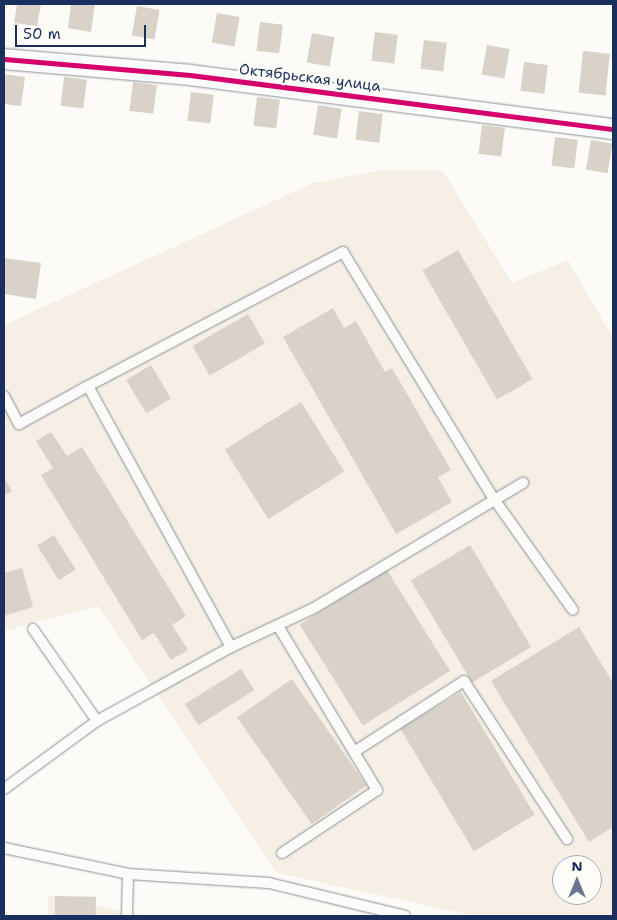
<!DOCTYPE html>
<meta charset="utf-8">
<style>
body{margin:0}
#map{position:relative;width:617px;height:920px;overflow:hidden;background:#fcfbf8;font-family:"Shantell Sans",sans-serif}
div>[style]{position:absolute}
.built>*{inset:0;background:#f6efe5}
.building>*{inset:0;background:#d9d2c8;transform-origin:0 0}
.roads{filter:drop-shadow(0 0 1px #8c9097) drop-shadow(0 0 1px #8c9097)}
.service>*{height:10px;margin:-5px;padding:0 5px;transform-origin:5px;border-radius:5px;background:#fbfbf9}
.minor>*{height:20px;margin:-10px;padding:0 10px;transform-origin:10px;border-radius:10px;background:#fbfbf9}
.cycleway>*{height:5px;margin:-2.5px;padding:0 2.5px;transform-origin:2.5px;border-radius:2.5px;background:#d6006c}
span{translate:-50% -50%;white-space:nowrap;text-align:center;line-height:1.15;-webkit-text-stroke:4.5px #fdfcf7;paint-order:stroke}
.street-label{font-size:15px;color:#1b2f5e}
.frame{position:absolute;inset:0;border:5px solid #1b2f5e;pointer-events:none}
.north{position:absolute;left:552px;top:855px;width:50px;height:50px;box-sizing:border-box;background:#fdfcf7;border:1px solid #a3aaba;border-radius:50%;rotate:0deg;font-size:14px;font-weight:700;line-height:20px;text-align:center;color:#1b2f5e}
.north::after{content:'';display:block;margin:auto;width:18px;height:22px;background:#6a7694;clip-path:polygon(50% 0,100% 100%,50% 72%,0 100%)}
.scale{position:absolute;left:15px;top:25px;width:131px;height:22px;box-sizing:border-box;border:2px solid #1b2f5e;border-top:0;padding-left:6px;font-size:15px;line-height:18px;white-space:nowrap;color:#1b2f5e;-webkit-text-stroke:4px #fdfcf7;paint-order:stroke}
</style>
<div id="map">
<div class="built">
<i style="clip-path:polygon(evenodd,378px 171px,443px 171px,512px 283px,568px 260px,613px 338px,613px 916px,475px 916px,277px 873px,98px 606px,4px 631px,4px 325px,313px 183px,378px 171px,562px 865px,592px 865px,592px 895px,562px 895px,562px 865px)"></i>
<i style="clip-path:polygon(48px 895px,149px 916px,48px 916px)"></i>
</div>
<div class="building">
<i style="clip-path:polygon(17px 4px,41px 4px,37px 26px,14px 23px)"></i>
<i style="clip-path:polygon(71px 4px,95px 4px,91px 32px,68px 28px)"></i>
<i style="left:137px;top:6px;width:23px;height:30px;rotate:10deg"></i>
<i style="left:217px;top:13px;width:23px;height:30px;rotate:10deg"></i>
<i style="left:260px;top:22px;width:23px;height:29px;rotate:7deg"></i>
<i style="left:375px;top:32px;width:23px;height:29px;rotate:7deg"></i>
<i style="left:312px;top:33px;width:23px;height:30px;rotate:10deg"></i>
<i style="left:424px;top:40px;width:23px;height:29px;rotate:7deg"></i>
<i style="left:487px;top:45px;width:23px;height:30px;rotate:10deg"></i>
<i style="left:583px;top:51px;width:27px;height:42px;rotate:6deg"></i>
<i style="left:524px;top:62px;width:24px;height:29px;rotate:7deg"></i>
<i style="clip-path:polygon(4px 74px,25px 77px,21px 106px,4px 104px)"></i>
<i style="left:64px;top:77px;width:23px;height:29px;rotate:7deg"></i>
<i style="left:133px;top:82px;width:24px;height:29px;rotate:7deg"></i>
<i style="left:191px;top:92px;width:23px;height:29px;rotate:7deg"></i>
<i style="left:257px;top:97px;width:23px;height:29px;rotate:7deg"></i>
<i style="left:318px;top:105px;width:24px;height:30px;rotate:9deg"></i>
<i style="left:359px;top:111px;width:24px;height:29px;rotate:7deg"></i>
<i style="left:482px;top:125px;width:23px;height:29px;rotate:7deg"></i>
<i style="left:555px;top:137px;width:23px;height:29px;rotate:7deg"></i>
<i style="left:591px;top:140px;width:22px;height:30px;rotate:10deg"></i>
<i style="left:458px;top:250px;width:149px;height:41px;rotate:60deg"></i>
<i style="clip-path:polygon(4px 258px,41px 263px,36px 299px,4px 294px)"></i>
<i style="clip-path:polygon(333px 308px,344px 328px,356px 321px,385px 372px,392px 368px,451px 470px,438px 477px,452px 502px,396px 534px,283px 337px)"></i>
<i style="left:248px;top:314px;width:34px;height:64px;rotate:60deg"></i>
<i style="left:151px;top:365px;width:39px;height:29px;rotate:59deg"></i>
<i style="left:301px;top:402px;width:82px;height:90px;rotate:58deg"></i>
<i style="clip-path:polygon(51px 432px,67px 456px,82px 447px,186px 616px,172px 625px,188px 650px,171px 660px,154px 633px,142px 640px,41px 475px,53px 468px,36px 441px)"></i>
<i style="clip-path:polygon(4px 477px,12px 491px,4px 496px)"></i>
<i style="left:54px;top:535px;width:41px;height:20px;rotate:58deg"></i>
<i style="left:470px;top:545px;width:119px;height:69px;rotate:59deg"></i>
<i style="clip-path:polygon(22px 568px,33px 607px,4px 616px,4px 573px)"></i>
<i style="left:387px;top:570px;width:119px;height:103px;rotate:58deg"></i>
<i style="clip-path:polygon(579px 627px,613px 683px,613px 827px,589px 842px,491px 681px)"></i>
<i style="left:241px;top:669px;width:25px;height:66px;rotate:58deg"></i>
<i style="left:292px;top:679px;width:130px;height:67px;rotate:55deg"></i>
<i style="left:461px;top:692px;width:143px;height:71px;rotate:59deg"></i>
<i style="left:55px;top:896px;width:41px;height:20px;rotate:1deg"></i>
</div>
<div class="roads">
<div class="service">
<i style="left:88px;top:386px;width:288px;rotate:-27.7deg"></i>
<i style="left:343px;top:252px;width:289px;rotate:58.6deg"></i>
<i style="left:494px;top:499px;width:136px;rotate:54.6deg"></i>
<i style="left:4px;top:396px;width:32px;rotate:62deg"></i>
<i style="left:19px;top:424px;width:79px;rotate:-28.8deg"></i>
<i style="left:88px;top:386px;width:298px;rotate:61.3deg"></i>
<i style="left:278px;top:626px;width:192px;rotate:58.9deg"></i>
<i style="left:377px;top:790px;width:114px;rotate:146.4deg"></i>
<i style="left:33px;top:629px;width:112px;rotate:55.2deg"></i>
<i style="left:354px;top:752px;width:131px;rotate:-32.8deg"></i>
<i style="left:464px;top:681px;width:189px;rotate:56.9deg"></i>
<i style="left:4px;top:789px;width:115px;rotate:-36.2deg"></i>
<i style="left:97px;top:721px;width:153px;rotate:-28.9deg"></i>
<i style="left:231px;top:647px;width:92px;rotate:-25.2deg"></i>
<i style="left:314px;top:608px;width:244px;rotate:-30.9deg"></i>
<i style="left:4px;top:848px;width:127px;rotate:11.8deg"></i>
<i style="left:128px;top:874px;width:141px;rotate:3.7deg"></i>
<i style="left:269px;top:883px;width:140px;rotate:13.6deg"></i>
<i style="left:127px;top:916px;width:42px;rotate:-88.6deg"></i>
</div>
<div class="minor">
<i style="left:4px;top:59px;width:187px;rotate:4.9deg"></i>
<i style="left:190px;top:75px;width:426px;rotate:7.3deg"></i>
</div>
</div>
<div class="cycleway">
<i style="left:4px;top:59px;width:187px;rotate:4.9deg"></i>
<i style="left:190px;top:75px;width:426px;rotate:7.3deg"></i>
</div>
<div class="street-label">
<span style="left:310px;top:78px;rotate:7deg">Октябрьская улица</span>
</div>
<div class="frame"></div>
<div class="north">N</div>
<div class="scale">50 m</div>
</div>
